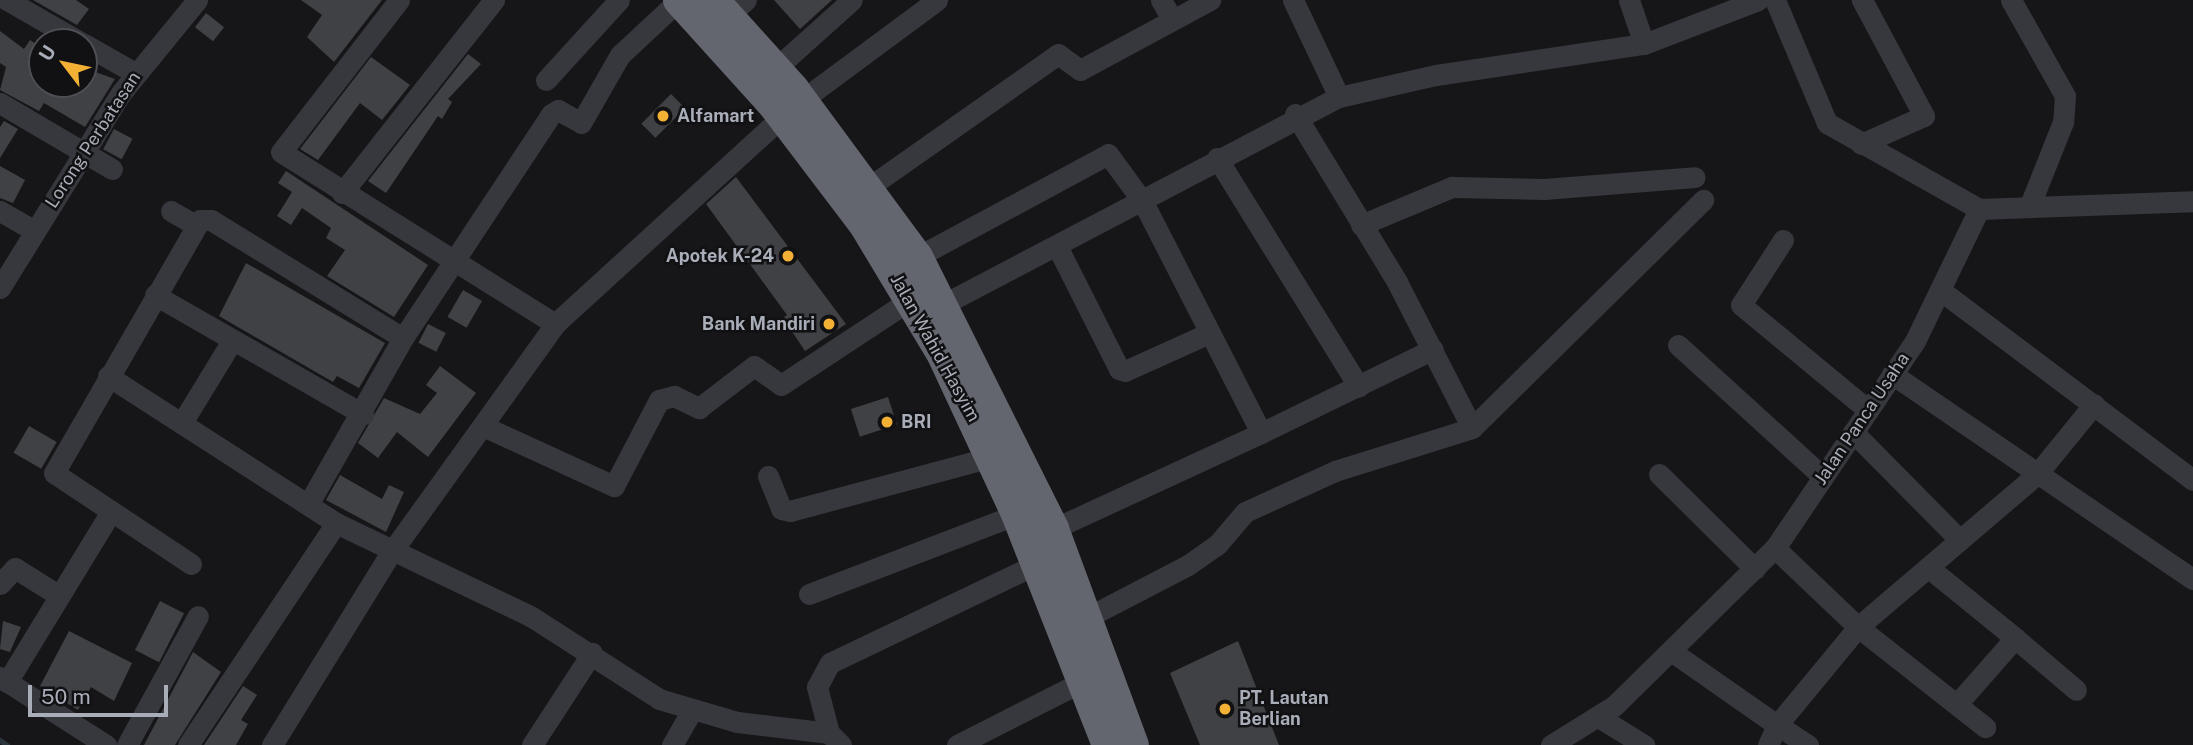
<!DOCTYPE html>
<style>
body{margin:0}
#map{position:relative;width:2193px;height:745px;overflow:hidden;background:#161618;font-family:"Public Sans",sans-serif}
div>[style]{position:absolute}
.stream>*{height:5px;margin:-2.5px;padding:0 2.5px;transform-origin:2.5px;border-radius:2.5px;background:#2c353c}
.building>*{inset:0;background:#404145;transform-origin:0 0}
.minor>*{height:21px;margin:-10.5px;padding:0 10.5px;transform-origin:10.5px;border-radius:10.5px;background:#37383d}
.highway>*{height:32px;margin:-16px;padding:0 16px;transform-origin:16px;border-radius:16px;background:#63666e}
.dots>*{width:19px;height:19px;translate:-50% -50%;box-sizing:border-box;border:4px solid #111113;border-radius:50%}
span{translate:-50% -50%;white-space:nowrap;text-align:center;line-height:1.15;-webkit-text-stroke:5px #111113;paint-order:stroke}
.poi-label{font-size:18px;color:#a8adb8;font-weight:700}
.left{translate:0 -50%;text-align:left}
.right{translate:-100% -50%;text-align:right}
.street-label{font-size:18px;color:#a8adb8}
.north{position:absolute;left:28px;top:28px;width:70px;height:70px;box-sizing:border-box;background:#111113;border:2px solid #4d4f55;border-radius:50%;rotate:302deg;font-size:19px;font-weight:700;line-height:28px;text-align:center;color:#a8adb8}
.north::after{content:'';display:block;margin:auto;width:24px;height:32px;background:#f2b134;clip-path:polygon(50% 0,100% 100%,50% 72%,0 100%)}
.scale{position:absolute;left:28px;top:685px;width:140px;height:32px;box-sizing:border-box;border:4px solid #a8adb8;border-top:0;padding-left:9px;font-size:21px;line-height:24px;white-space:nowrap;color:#a8adb8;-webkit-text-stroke:5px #111113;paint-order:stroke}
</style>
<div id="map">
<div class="stream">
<i style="left:0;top:740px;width:9px;rotate:36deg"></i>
</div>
<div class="building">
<i style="clip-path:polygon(33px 0,76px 0,89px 9px,77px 25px)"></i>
<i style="clip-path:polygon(301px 0,382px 0,334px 62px,307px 37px,322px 15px)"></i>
<i style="clip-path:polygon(774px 0,832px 0,800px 29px)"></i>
<i style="left:206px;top:13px;width:23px;height:18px;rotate:38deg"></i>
<i style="clip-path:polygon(0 31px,24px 49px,30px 40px,42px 48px,34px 70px,42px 84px,84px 84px,84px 68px,115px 79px,85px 127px,44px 103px,39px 111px,0 90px,6px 67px,0 63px)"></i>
<i style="clip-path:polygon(468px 54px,481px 64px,448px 99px,452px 102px,442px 119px,438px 116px,386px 193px,368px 181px)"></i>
<i style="clip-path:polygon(371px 57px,410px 85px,382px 120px,360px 103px,318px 160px,300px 149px)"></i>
<i style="left:671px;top:94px;width:20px;height:42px;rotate:45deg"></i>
<i style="clip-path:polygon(4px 121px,18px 129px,0 158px,0 127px)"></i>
<i style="left:114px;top:129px;width:21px;height:23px;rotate:28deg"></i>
<i style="clip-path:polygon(0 166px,25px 180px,13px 203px,0 198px)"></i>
<i style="clip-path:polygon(286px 171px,428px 265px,394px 317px,327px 276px,345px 250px,326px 238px,331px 228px,302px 208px,291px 225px,277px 216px,292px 192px,278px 183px)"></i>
<i style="clip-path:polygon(736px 177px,846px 324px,805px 351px,783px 318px,787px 315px,706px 204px)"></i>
<i style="clip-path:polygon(246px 263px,385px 343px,359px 388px,337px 376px,333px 382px,219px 316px)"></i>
<i style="left:463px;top:290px;width:22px;height:31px;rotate:30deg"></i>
<i style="left:428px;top:324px;width:20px;height:21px;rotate:27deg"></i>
<i style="clip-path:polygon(440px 366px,476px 393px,428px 457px,397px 432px,378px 458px,358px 443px,384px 398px,420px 414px,437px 393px,426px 385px)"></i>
<i style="left:888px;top:397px;width:29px;height:39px;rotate:72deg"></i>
<i style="left:29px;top:426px;width:32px;height:31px;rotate:30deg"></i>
<i style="clip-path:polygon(340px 475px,382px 499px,389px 485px,404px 492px,386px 532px,326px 500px)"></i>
<i style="left:160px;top:601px;width:27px;height:55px;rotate:27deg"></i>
<i style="clip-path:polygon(3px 621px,21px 627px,10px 652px,0 649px)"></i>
<i style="clip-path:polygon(69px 631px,132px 663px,114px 701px,91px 687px,78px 710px,40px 686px)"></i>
<i style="clip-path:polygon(1238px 641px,1279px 745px,1200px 745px,1170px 673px)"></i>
<i style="clip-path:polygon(193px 652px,221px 672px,175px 745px,144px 745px)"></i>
<i style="clip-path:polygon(243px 686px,257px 695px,241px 720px,248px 724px,236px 745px,204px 745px)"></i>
</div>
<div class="minor">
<i style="left:7px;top:0;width:84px;rotate:29.9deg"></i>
<i style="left:399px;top:0;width:192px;rotate:127.8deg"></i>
<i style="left:281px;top:152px;width:324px;rotate:32.1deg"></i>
<i style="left:1161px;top:0;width:22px;rotate:60deg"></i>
<i style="left:1293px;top:0;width:107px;rotate:64.6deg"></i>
<i style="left:1629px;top:0;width:46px;rotate:71.2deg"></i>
<i style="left:1775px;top:0;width:134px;rotate:67.1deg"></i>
<i style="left:1827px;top:123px;width:175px;rotate:29.5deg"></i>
<i style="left:2011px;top:0;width:110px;rotate:60.6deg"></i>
<i style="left:2065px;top:96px;width:26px;rotate:94deg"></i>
<i style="left:2063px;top:122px;width:89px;rotate:111.7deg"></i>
<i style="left:728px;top:16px;width:24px;rotate:-42deg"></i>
<i style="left:84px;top:44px;width:59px;rotate:29.6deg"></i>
<i style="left:775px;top:69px;width:103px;rotate:-41.9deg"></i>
<i style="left:546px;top:80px;width:108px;rotate:-47.6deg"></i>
<i style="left:802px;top:100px;width:168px;rotate:-36.5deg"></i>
<i style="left:0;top:103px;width:130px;rotate:30.5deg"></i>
<i style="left:1295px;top:114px;width:197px;rotate:58.7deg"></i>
<i style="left:1397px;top:282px;width:164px;rotate:62.8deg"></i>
<i style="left:1861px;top:144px;width:69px;rotate:-24deg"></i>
<i style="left:1924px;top:116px;width:132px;rotate:-118.1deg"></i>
<i style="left:1217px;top:158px;width:269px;rotate:58.2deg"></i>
<i style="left:869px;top:187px;width:231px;rotate:-35.1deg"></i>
<i style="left:1058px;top:54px;width:27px;rotate:36deg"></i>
<i style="left:1080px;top:70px;width:148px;rotate:-28.3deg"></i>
<i style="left:342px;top:193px;width:246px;rotate:-51.8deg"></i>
<i style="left:0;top:211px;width:40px;rotate:29.7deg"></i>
<i style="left:171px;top:211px;width:28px;rotate:30deg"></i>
<i style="left:1361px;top:225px;width:99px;rotate:-22.7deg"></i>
<i style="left:1452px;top:187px;width:92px;rotate:1.2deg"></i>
<i style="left:1544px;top:189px;width:151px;rotate:-4.5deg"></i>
<i style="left:1783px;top:240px;width:77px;rotate:122.9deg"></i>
<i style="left:1741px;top:305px;width:165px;rotate:39.6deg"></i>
<i style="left:1058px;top:248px;width:136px;rotate:63.2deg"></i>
<i style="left:1119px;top:369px;width:6px;rotate:18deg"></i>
<i style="left:1125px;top:371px;width:92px;rotate:-24.3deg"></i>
<i style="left:917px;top:257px;width:217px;rotate:-28.3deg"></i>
<i style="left:1108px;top:154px;width:59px;rotate:53.9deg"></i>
<i style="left:1143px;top:202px;width:259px;rotate:62.9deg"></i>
<i style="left:1261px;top:433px;width:229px;rotate:155.2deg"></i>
<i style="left:0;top:288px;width:229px;rotate:-58.2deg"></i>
<i style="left:121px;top:93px;width:120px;rotate:-50.7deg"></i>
<i style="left:1940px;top:290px;width:316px;rotate:36.9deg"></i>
<i style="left:155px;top:295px;width:240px;rotate:29.8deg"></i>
<i style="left:944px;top:304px;width:446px;rotate:-27.7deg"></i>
<i style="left:1339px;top:97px;width:99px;rotate:-12.8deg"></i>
<i style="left:1436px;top:75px;width:210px;rotate:-8.5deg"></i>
<i style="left:1644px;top:44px;width:122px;rotate:-21.1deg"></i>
<i style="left:403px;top:338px;width:268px;rotate:-56.5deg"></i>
<i style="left:551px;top:114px;width:8px;rotate:-30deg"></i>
<i style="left:558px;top:110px;width:26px;rotate:29deg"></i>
<i style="left:581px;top:123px;width:78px;rotate:-60.2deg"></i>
<i style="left:620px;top:55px;width:81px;rotate:-43deg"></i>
<i style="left:1678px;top:345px;width:196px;rotate:42.3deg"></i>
<i style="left:1892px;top:374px;width:364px;rotate:34.3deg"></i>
<i style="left:108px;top:376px;width:271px;rotate:32.8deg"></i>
<i style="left:336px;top:523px;width:217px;rotate:25.6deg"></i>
<i style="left:532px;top:617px;width:151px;rotate:32.8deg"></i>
<i style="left:659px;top:699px;width:81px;rotate:16.4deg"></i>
<i style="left:737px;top:722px;width:93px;rotate:6.8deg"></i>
<i style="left:829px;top:733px;width:17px;rotate:45deg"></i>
<i style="left:183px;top:421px;width:94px;rotate:-58.5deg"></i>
<i style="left:485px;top:427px;width:142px;rotate:24.6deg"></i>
<i style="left:614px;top:486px;width:97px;rotate:-62.4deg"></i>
<i style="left:659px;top:400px;width:16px;rotate:-15deg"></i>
<i style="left:674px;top:396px;width:28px;rotate:26deg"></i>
<i style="left:699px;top:408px;width:69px;rotate:-37.4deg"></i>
<i style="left:754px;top:366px;width:33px;rotate:35deg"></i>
<i style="left:781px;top:385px;width:154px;rotate:-33.4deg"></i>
<i style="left:1853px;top:432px;width:152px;rotate:45.3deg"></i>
<i style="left:1261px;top:433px;width:191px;rotate:-26deg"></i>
<i style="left:1659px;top:474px;width:135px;rotate:44.7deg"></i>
<i style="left:768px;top:476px;width:35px;rotate:68deg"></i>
<i style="left:781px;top:509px;width:9px;rotate:13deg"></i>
<i style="left:790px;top:511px;width:209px;rotate:-15deg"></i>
<i style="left:1775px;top:548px;width:115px;rotate:43.6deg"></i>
<i style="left:1858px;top:627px;width:162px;rotate:38.2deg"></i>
<i style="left:191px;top:564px;width:164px;rotate:-146.4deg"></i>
<i style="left:54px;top:473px;width:292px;rotate:-60deg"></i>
<i style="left:200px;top:220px;width:11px"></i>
<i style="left:211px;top:220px;width:225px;rotate:31.6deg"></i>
<i style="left:403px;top:338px;width:190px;rotate:119.7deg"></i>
<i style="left:1929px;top:568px;width:111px;rotate:39.1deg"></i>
<i style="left:0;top:584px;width:22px;rotate:-47deg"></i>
<i style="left:15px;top:568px;width:51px;rotate:32.1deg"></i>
<i style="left:809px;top:594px;width:223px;rotate:-21deg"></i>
<i style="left:1088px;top:617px;width:113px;rotate:-27.5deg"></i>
<i style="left:1188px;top:565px;width:35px;rotate:-35deg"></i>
<i style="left:1217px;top:545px;width:43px;rotate:-49.7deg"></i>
<i style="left:1245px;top:512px;width:99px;rotate:-24.5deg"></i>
<i style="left:1335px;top:471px;width:144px;rotate:-17.4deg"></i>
<i style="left:1472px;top:428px;width:325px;rotate:-44.6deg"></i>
<i style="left:1671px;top:651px;width:129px;rotate:34.9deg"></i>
<i style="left:1777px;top:725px;width:22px;rotate:114deg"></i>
<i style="left:0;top:677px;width:126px;rotate:32.7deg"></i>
<i style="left:7px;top:682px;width:198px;rotate:-58.6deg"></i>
<i style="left:1957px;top:704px;width:88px;rotate:-48.7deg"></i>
<i style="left:2015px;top:638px;width:80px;rotate:40.4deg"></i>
<i style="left:1600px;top:718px;width:52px;rotate:31.5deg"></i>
<i style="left:829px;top:733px;width:48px;rotate:-104.6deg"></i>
<i style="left:817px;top:687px;width:27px;rotate:-62deg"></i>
<i style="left:830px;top:663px;width:229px;rotate:-25.6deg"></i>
<i style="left:127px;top:745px;width:147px;rotate:-61.2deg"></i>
<i style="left:188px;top:745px;width:267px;rotate:-56.3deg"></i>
<i style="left:272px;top:745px;width:225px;rotate:-58.3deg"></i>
<i style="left:390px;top:554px;width:283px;rotate:-54.3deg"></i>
<i style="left:555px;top:324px;width:309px;rotate:-42.4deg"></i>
<i style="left:532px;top:745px;width:110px;rotate:-56.9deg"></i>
<i style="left:672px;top:745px;width:38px;rotate:-60deg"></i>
<i style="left:957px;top:745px;width:144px;rotate:-26.9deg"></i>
<i style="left:1551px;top:745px;width:74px;rotate:-31.8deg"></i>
<i style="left:1614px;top:706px;width:226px;rotate:-44.5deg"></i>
<i style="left:1775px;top:548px;width:250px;rotate:-55.9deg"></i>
<i style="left:1915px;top:341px;width:147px;rotate:-64.1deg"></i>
<i style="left:1979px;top:209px;width:214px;rotate:-2.1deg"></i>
<i style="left:1808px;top:745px;width:37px;rotate:-147deg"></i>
<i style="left:1777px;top:725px;width:127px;rotate:-50.4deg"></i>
<i style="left:1858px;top:627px;width:235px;rotate:-40.5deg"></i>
<i style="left:2037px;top:474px;width:90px;rotate:-50.8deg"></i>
</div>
<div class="highway">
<i style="left:679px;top:0;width:142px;rotate:47.9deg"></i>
<i style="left:774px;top:105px;width:151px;rotate:52.8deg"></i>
<i style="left:865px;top:225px;width:152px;rotate:59deg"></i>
<i style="left:943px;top:355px;width:175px;rotate:65deg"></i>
<i style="left:1017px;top:514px;width:248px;rotate:68.5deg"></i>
<i style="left:713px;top:0;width:120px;rotate:48deg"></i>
<i style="left:793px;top:89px;width:209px;rotate:53.6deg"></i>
<i style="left:917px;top:257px;width:304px;rotate:63.4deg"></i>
<i style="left:1053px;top:529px;width:230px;rotate:69.7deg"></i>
</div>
<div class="dots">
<i style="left:663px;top:116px;background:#f2b134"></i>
<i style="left:788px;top:256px;background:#f2b134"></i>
<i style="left:829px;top:324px;background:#f2b134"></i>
<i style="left:887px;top:422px;background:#f2b134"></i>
<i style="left:1225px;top:709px;background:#f2b134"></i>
</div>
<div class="poi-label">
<span class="left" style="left:677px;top:116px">Alfamart</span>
<span class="right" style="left:774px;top:256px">Apotek K-24</span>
<span class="right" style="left:815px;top:324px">Bank Mandiri</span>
<span class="left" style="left:901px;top:422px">BRI</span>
<span class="left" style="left:1239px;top:709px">PT. Lautan<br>Berlian</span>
</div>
<div class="street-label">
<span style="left:93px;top:140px;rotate:-57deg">Lorong Perbatasan</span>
<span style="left:935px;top:348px;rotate:61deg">Jalan Wahid Hasyim</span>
<span style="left:1862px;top:419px;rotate:-56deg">Jalan Panca Usaha</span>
</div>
<div class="north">U</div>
<div class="scale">50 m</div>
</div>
